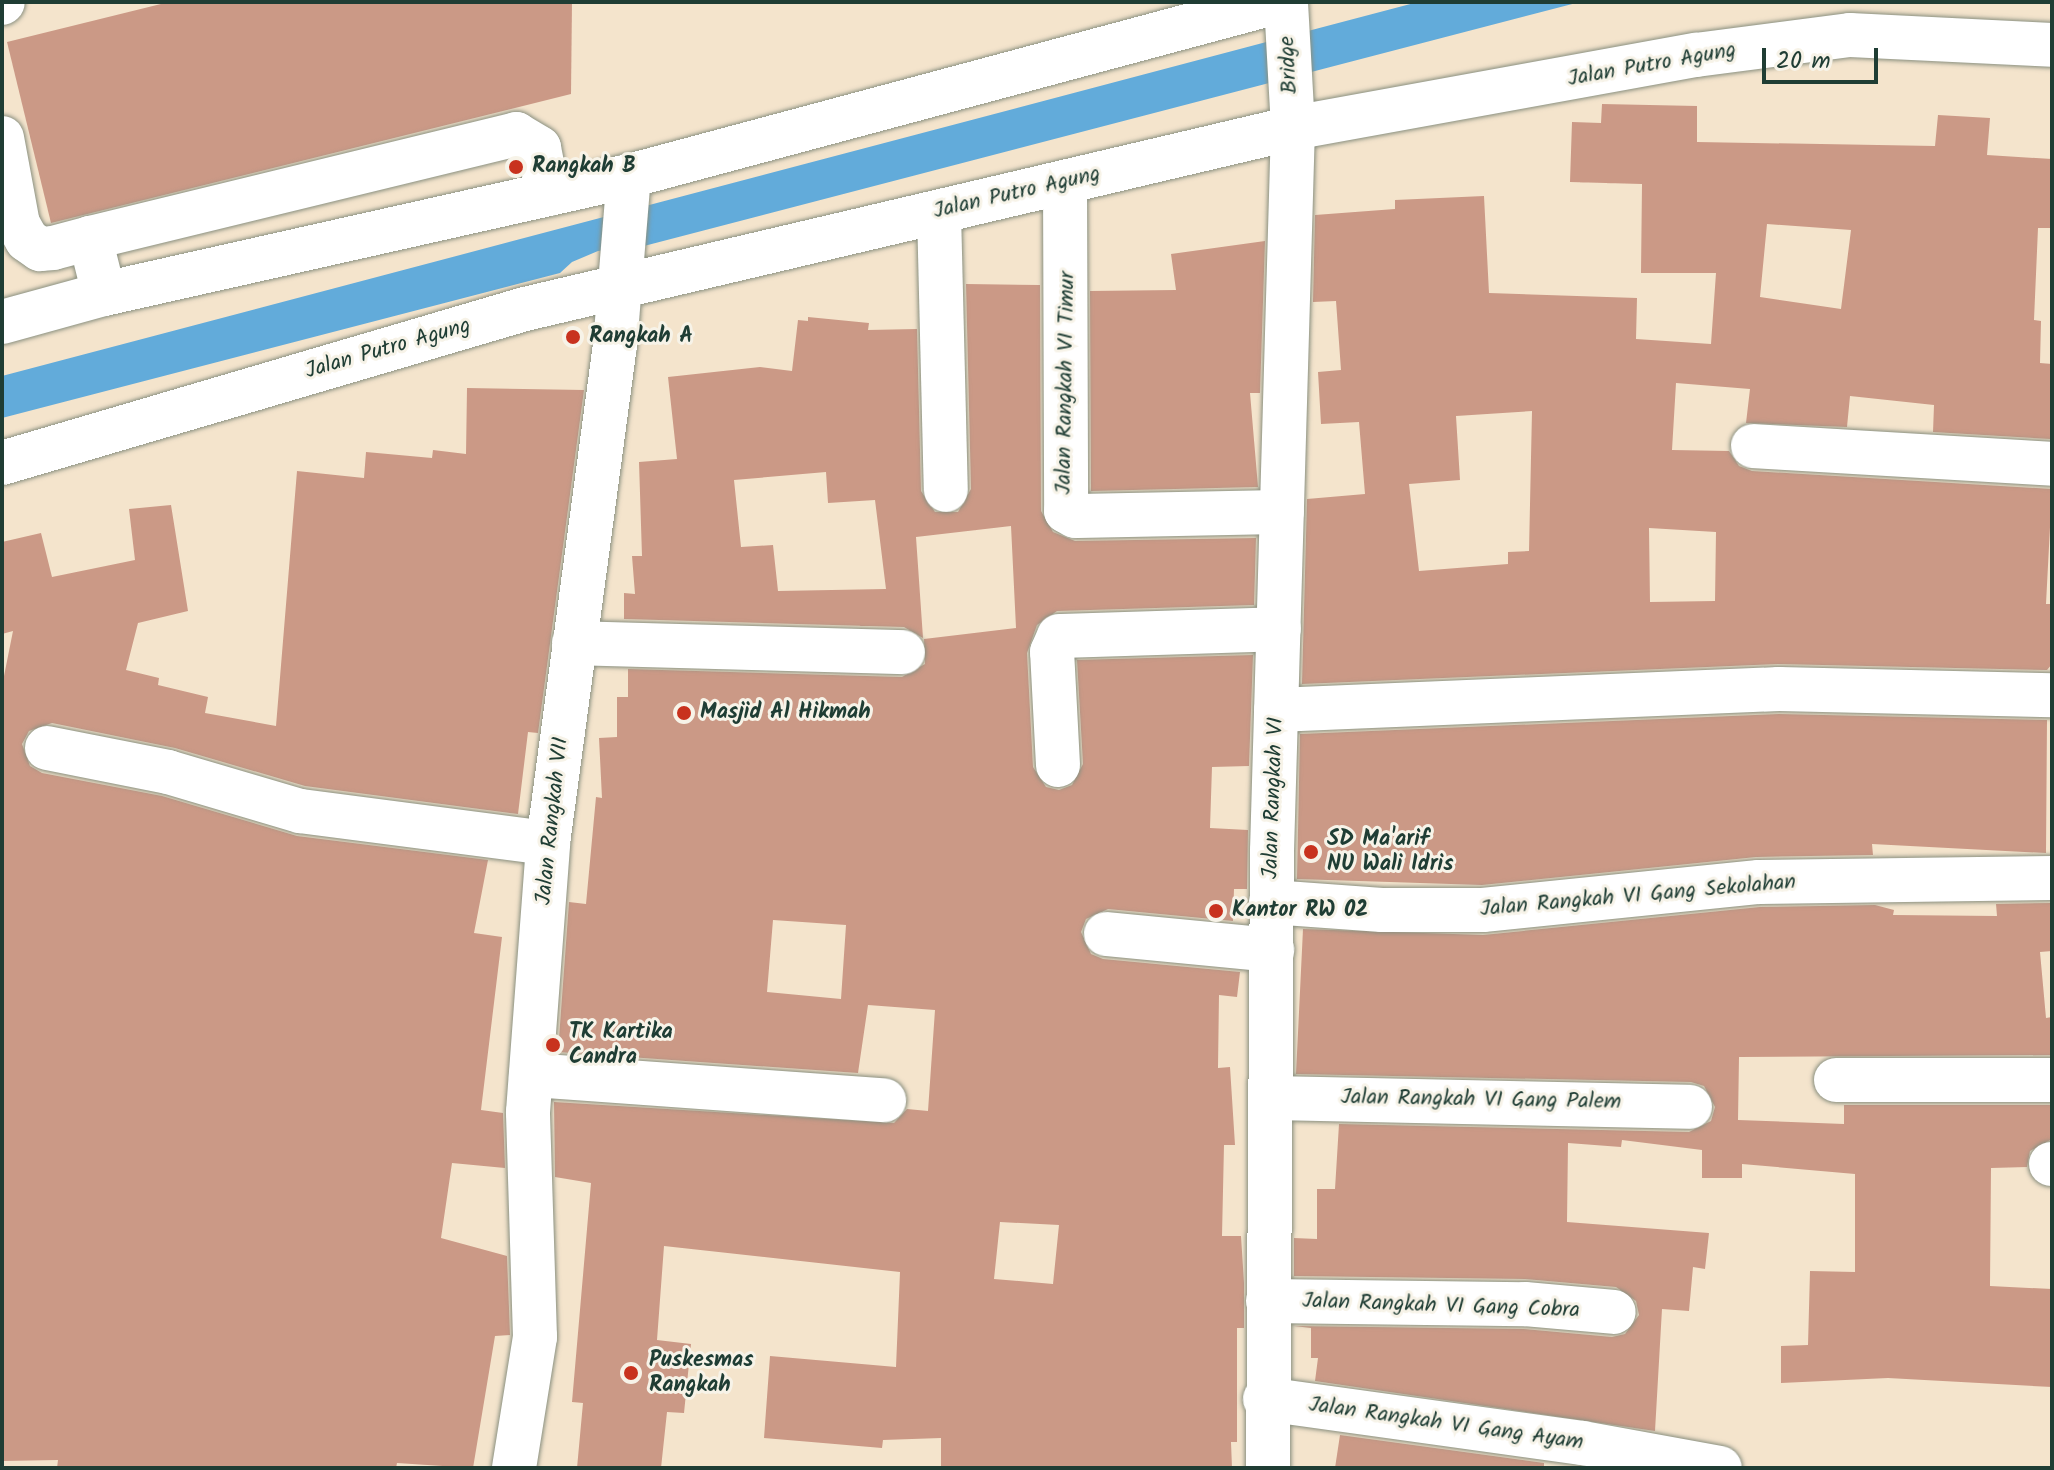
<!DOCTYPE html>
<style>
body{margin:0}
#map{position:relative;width:2054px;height:1470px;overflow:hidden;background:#f4e4cc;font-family:Kalam,sans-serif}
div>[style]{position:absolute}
.water>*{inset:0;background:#62abda}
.building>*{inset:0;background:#cb9986}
.roads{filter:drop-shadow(0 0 2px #8a9080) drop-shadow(0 0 2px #8a9080)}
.minor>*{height:44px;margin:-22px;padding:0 22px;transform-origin:22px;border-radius:22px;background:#fff}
.major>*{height:44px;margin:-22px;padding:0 22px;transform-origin:22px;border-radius:22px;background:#fff}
.dots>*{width:22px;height:22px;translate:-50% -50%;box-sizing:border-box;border:4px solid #f7f3e8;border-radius:50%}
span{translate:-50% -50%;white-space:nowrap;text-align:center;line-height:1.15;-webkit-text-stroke:6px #f7f3e8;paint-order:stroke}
.street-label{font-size:22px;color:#1f3d34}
.poi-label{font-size:22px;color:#1f3d34;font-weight:700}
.left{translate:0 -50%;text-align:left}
.frame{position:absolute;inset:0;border:4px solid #1f3d34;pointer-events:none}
.scale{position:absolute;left:1762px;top:48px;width:116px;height:36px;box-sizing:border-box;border:4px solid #1f3d34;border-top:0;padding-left:10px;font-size:24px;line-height:28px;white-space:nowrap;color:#1f3d34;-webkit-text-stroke:6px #f7f3e8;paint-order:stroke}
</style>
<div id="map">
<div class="water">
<i style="clip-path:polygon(1418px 2px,1580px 2px,644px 246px,598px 251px,572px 262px,560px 273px,2px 418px,2px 376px)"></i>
</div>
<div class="building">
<i style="clip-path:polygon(169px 2px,572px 2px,571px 94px,51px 223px,7px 42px)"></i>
<i style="clip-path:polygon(evenodd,1602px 104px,1697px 106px,1697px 142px,1935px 146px,1938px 115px,1990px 118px,1987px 155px,2052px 159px,2052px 228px,2038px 228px,2034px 320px,2041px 321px,2040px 363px,2052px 364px,2050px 439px,1933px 432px,1934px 405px,1850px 396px,1847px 427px,1746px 423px,1750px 389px,1676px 383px,1672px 450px,1729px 451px,1739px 466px,1752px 471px,2052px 489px,2046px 604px,2052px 604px,2052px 664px,2047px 670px,1778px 664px,1302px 684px,1307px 499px,1365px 494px,1359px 422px,1321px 424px,1318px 372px,1341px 370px,1336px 301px,1313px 302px,1315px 215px,1395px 209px,1395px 200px,1484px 196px,1489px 293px,1637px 298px,1636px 339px,1711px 344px,1716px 273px,1641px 273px,1642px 184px,1570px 182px,1572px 122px,1601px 123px,1602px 104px,1767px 224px,1851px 230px,1841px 309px,1760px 297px,1767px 224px,1602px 104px,1532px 411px,1529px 551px,1508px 552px,1508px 564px,1419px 571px,1409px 484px,1460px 480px,1456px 416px,1532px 411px,1602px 104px,1649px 528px,1716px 532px,1715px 601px,1650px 602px,1649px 528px)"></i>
<i style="clip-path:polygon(1265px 241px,1260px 393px,1250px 393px,1258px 487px,1091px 491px,1090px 291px,1176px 290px,1171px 254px)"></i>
<i style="clip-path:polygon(evenodd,966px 284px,1040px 285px,1041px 511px,1053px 532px,1075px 541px,1256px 538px,1254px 605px,1057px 611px,1037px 625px,1027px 653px,1033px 767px,1046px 787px,1059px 790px,1072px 785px,1083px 764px,1077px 660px,1253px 655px,1249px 766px,1212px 767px,1210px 828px,1248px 830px,1247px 889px,1234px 889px,1233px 921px,1108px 909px,1086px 919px,1081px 932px,1091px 954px,1103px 959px,1240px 972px,1237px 997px,1219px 995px,1218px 1068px,1230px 1067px,1235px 1145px,1224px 1145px,1222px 1236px,1241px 1236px,1244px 1283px,1244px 1328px,1237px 1328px,1237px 1442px,1231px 1442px,1232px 1468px,941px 1467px,941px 1438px,883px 1440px,882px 1448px,764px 1438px,770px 1356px,896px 1367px,900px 1272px,664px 1246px,657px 1340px,691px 1344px,684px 1413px,667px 1412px,661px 1468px,577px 1468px,583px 1403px,572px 1402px,591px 1183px,555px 1177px,554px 1102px,894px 1123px,907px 1109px,928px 1111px,935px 1010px,868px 1005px,858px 1073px,558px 1052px,569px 902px,586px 904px,596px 797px,602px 798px,599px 738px,617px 737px,617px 697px,628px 697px,628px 669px,902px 677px,925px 664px,924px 639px,1016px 628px,1011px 526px,916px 537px,923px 638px,904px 627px,624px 619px,624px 593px,635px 594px,632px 556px,642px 556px,639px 462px,677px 459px,668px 377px,760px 367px,792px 371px,798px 320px,808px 321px,808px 317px,869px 323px,868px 330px,917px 329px,921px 491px,935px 512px,958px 512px,971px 489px,966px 284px,826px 472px,828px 503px,875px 500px,886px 589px,778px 591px,773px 545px,741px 547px,734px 480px,826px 472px,966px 284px,773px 920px,846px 925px,841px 999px,767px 992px,773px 920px,966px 284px,1000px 1222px,1059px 1225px,1053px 1284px,994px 1279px,1000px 1222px)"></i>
<i style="clip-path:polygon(467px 388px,584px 390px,538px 733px,528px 732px,518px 814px,305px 786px,175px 748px,52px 723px,29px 731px,22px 744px,30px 766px,42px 773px,162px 796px,297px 836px,488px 860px,474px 933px,502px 937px,481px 1110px,503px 1113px,505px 1168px,452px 1163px,441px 1238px,507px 1256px,510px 1335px,495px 1336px,473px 1468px,397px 1463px,396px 1468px,57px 1468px,58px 1460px,2px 1461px,2px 686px,13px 631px,2px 634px,2px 542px,41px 533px,52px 577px,135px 560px,129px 509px,171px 505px,188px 611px,138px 623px,126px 670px,159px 678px,158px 685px,208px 697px,205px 713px,276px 726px,297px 471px,364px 478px,366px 452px,432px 458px,433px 450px,466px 454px)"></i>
<i style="clip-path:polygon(1779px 714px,2047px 720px,2046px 853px,1872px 844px,1873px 855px,1756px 857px,1482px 885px,1297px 879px,1300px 734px)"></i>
<i style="clip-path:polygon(2052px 903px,2052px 951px,2040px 952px,2046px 1018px,2052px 1017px,2052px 1055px,1739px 1057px,1738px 1120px,1844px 1124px,1844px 1105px,2052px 1105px,2052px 1139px,2030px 1151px,2027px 1167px,1991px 1168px,1990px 1286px,2052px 1289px,2052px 1387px,1888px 1378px,1781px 1383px,1781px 1346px,1808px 1345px,1810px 1271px,1855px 1272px,1855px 1174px,1742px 1164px,1742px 1178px,1702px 1178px,1702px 1150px,1622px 1140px,1621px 1147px,1568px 1143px,1567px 1222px,1709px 1233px,1705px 1269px,1693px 1267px,1689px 1311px,1662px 1309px,1655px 1431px,1315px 1381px,1318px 1358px,1311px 1358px,1311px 1328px,1294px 1326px,1524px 1329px,1612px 1337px,1625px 1334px,1639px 1315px,1636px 1301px,1616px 1287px,1525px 1279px,1294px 1276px,1294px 1238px,1317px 1239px,1317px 1189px,1335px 1189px,1339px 1124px,1689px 1132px,1711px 1121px,1715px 1107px,1704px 1086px,1691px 1082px,1296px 1074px,1303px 929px,1483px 935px,1760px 907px,1875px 905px,1894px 910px,1893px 915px,1997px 916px,1996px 904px)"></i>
<i style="clip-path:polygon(1340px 1435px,1544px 1463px,1544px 1468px,1335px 1468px)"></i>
</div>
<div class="roads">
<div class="minor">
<i style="left:2px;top:3px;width:1px;rotate:-45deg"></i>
<i style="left:2px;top:138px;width:87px;rotate:79.5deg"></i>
<i style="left:18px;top:224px;width:18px;rotate:61deg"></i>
<i style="left:27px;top:240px;width:16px;rotate:35deg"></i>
<i style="left:40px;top:249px;width:13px;rotate:-4deg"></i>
<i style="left:53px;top:248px;width:38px;rotate:-15deg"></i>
<i style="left:1065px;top:182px;width:329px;rotate:89.8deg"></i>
<i style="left:1066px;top:511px;width:10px;rotate:29deg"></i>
<i style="left:1075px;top:516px;width:207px;rotate:-1.1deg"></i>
<i style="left:939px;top:212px;width:278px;rotate:88.6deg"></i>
<i style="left:104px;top:294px;width:58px;rotate:-104deg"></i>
<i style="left:90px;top:238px;width:439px;rotate:-13.7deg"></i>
<i style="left:516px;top:134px;width:27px;rotate:31deg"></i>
<i style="left:539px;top:148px;width:47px;rotate:78.9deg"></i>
<i style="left:1753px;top:446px;width:300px;rotate:3.4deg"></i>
<i style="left:574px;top:643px;width:329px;rotate:1.6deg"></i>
<i style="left:1276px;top:710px;width:503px;rotate:-2.39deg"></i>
<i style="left:1779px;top:689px;width:273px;rotate:1.3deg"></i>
<i style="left:47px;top:748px;width:123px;rotate:11.2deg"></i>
<i style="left:168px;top:772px;width:138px;rotate:16.5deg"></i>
<i style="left:300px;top:811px;width:250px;rotate:7.4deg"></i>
<i style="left:1058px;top:765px;width:113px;rotate:-93deg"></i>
<i style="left:1052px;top:652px;width:17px;rotate:-66deg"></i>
<i style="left:1059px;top:636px;width:220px;rotate:-1.8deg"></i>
<i style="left:1271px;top:902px;width:111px;rotate:4.1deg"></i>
<i style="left:1382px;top:910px;width:101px"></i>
<i style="left:1483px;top:910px;width:277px;rotate:-5.8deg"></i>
<i style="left:1759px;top:882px;width:293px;rotate:-0.8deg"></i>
<i style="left:1106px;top:934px;width:167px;rotate:5.5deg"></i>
<i style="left:531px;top:1075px;width:354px;rotate:4.1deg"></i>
<i style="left:1836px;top:1080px;width:216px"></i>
<i style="left:1271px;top:1098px;width:419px;rotate:1.2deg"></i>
<i style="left:2051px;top:1164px;width:1px"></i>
<i style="left:1268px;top:1301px;width:257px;rotate:0.7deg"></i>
<i style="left:1525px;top:1304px;width:89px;rotate:5.1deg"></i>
<i style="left:1265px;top:1399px;width:321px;rotate:7.9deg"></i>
<i style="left:1583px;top:1443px;width:139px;rotate:10.3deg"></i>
<i style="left:514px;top:1468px;width:133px;rotate:-80.9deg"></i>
<i style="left:535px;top:1337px;width:225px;rotate:-91.8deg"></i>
<i style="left:528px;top:1112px;width:270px;rotate:-85.7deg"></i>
<i style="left:548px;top:843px;width:502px;rotate:-82.34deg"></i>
<i style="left:615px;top:345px;width:170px;rotate:-85.3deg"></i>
<i style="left:1268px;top:1468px;width:617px;rotate:-89.63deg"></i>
<i style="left:1272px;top:851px;width:723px;rotate:-88.34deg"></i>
<i style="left:1293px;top:128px;width:126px;rotate:-93.2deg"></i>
</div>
<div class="major">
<i style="left:2px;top:322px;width:106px;rotate:-15.4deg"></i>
<i style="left:104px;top:294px;width:538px;rotate:-12.67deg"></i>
<i style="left:629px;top:176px;width:671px;rotate:-15.03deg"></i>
<i style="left:2px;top:463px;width:545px;rotate:-16.41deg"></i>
<i style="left:525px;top:309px;width:789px;rotate:-13.26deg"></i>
<i style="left:1293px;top:128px;width:410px;rotate:-10.3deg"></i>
<i style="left:1696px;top:55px;width:155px;rotate:-7.4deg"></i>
<i style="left:1850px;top:35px;width:202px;rotate:2.8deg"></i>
</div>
</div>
<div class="dots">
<i style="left:516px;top:167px;background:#c8321e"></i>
<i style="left:573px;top:337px;background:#c8321e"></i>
<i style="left:684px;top:713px;background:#c8321e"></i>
<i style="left:1311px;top:852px;background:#c8321e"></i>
<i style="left:1216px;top:911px;background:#c8321e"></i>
<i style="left:553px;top:1045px;background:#c8321e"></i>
<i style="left:631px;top:1373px;background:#c8321e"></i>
</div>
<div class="street-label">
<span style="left:1289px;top:65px;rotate:-93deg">Bridge</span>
<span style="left:1652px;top:65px;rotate:-10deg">Jalan Putro Agung</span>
<span style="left:1017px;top:193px;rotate:-13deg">Jalan Putro Agung</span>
<span style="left:388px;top:349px;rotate:-16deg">Jalan Putro Agung</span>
<span style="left:1066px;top:383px;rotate:-89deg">Jalan Rangkah VI Timur</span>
<span style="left:1274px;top:798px;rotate:-88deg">Jalan Rangkah VI</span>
<span style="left:553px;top:821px;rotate:-84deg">Jalan Rangkah VII</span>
<span style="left:1638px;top:896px;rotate:-5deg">Jalan Rangkah VI Gang Sekolahan</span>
<span style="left:1481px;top:1100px;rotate:1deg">Jalan Rangkah VI Gang Palem</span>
<span style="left:1441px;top:1306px;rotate:2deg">Jalan Rangkah VI Gang Cobra</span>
<span style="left:1446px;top:1424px;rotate:8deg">Jalan Rangkah VI Gang Ayam</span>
</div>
<div class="poi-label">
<span class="left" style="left:532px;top:167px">Rangkah B</span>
<span class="left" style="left:589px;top:337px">Rangkah A</span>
<span class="left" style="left:700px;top:713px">Masjid Al Hikmah</span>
<span class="left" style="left:1327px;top:852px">SD Ma'arif<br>NU Wali Idris</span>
<span class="left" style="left:1232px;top:911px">Kantor RW 02</span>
<span class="left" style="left:569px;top:1045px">TK Kartika<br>Candra</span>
<span class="left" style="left:649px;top:1373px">Puskesmas<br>Rangkah</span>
</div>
<div class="frame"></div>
<div class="scale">20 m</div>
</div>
